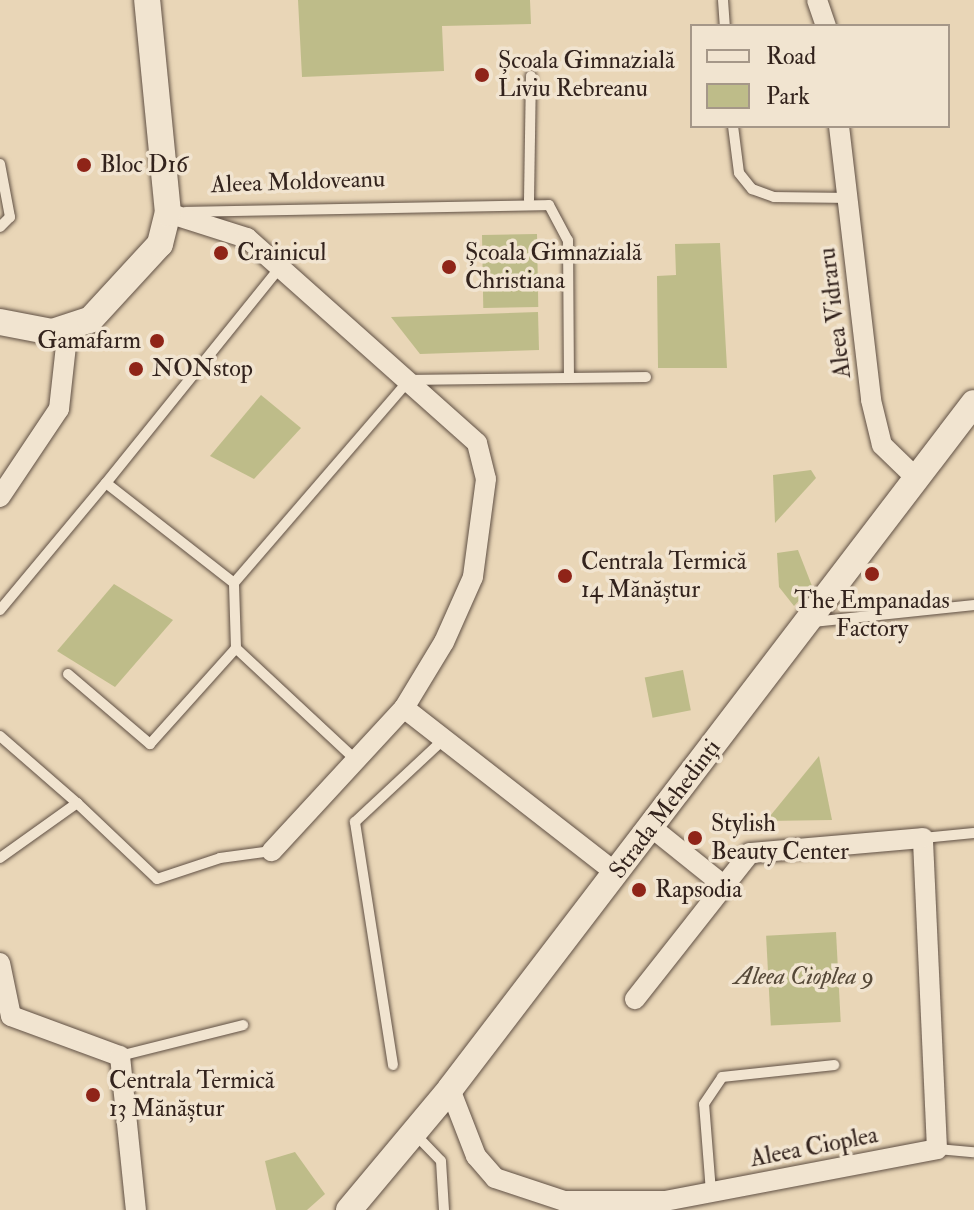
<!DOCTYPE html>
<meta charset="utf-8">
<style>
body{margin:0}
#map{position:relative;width:974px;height:1210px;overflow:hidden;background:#e9d6b7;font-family:"IM FELL Double Pica",serif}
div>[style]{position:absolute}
.green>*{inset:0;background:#bebc89;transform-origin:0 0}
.roads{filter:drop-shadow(0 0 2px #605044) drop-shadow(0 0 2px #605044)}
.service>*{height:10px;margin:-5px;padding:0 5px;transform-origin:5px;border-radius:5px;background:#f1e4d0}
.minor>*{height:20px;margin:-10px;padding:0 10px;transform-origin:10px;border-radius:10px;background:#f1e4d0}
.tertiary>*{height:26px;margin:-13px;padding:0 13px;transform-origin:13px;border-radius:13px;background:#f1e4d0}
.dots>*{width:22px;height:22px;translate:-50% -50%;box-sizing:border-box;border:4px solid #f1e4d0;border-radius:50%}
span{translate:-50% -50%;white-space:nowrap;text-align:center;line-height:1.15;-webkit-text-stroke:7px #f1e4d0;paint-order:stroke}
.poi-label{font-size:24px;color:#33231d}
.left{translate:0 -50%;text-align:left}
.right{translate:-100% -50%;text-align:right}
.street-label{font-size:24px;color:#33231d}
.park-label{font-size:24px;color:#564938;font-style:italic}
.legend{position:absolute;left:690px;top:24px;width:260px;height:104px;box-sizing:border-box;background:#f1e4d0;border:2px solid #a59788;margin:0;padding:10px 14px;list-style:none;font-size:24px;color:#33231d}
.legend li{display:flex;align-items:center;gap:16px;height:40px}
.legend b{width:40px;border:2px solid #a59788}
</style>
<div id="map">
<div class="green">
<i style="clip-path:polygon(298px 0,530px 0,531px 24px,442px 26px,444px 71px,302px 77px)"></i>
<i style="left:537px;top:234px;width:73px;height:55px;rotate:89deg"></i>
<i style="clip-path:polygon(720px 243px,727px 368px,658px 368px,657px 276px,676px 275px,675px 244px)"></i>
<i style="clip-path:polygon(538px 312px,539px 350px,420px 354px,391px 317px)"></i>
<i style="clip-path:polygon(261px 395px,301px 428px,254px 479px,210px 456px)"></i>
<i style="clip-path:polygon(811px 470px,816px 478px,775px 523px,773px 475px)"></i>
<i style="clip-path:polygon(798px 550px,812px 586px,794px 606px,779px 587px,777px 553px)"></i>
<i style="clip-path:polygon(114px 584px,173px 620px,115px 687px,57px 651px)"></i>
<i style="left:683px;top:670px;width:41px;height:39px;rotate:79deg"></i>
<i style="clip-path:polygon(819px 756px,832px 820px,766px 821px)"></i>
<i style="left:836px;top:932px;width:90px;height:70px;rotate:87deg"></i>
<i style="clip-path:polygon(295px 1152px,325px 1194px,307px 1210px,276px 1210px,265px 1161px)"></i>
</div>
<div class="roads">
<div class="service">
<i style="left:723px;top:0;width:26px;rotate:86deg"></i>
<i style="left:733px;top:126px;width:47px;rotate:82.7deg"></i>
<i style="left:739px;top:173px;width:21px;rotate:51deg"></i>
<i style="left:752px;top:189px;width:23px;rotate:20deg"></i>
<i style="left:774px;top:197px;width:74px;rotate:0.8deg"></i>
<i style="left:0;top:164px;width:54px;rotate:79.3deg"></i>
<i style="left:10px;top:217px;width:14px;rotate:135deg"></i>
<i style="left:529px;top:200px;width:124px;rotate:-89.1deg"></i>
<i style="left:186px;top:212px;width:363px;rotate:-1.1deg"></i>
<i style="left:549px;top:205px;width:40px;rotate:62deg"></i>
<i style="left:568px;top:240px;width:137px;rotate:89.6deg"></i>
<i style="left:234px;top:583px;width:162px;rotate:-142deg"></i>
<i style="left:106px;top:483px;width:277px;rotate:-51.1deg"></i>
<i style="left:0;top:610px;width:165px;rotate:-50.2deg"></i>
<i style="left:813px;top:622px;width:162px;rotate:-6deg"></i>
<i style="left:68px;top:674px;width:108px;rotate:40.5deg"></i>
<i style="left:150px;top:744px;width:129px;rotate:-48.1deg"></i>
<i style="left:0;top:736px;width:102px;rotate:41deg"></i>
<i style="left:357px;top:761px;width:166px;rotate:-137deg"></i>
<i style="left:236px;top:648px;width:65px;rotate:-91.8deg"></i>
<i style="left:234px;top:583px;width:268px;rotate:-49.2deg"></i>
<i style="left:409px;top:380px;width:237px;rotate:-0.7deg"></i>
<i style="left:923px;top:838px;width:51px;rotate:-5.6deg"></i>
<i style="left:0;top:858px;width:95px;rotate:-35.5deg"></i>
<i style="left:77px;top:803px;width:110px;rotate:43.5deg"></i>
<i style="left:157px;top:879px;width:66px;rotate:-18.4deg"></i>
<i style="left:220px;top:858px;width:52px;rotate:-7.7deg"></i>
<i style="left:120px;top:1056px;width:127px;rotate:-14.1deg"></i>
<i style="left:393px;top:1065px;width:246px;rotate:-98.9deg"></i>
<i style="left:355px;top:822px;width:122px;rotate:-43deg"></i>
<i style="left:415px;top:1134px;width:37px;rotate:46deg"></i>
<i style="left:441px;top:1161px;width:49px;rotate:86.5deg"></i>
<i style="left:937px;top:1149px;width:37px;rotate:5deg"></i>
<i style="left:711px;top:1192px;width:88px;rotate:-94.5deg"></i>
<i style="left:704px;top:1104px;width:32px;rotate:-56deg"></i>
<i style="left:722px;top:1077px;width:113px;rotate:-6.1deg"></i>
</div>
<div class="minor">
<i style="left:817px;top:0;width:28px;rotate:71deg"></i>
<i style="left:839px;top:126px;width:276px;rotate:83.3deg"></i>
<i style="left:871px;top:400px;width:46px;rotate:76.3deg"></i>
<i style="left:882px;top:445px;width:47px;rotate:44.1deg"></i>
<i style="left:168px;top:213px;width:83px;rotate:17.6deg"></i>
<i style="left:247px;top:238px;width:308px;rotate:41.7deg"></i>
<i style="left:477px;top:443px;width:37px;rotate:76deg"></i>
<i style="left:486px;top:479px;width:99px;rotate:97.6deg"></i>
<i style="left:473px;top:577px;width:71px;rotate:114deg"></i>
<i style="left:444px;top:642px;width:77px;rotate:121.2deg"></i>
<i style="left:404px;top:708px;width:195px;rotate:132.7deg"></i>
<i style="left:0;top:497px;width:106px;rotate:-56.2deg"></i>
<i style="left:59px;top:409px;width:81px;rotate:-83.7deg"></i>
<i style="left:404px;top:708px;width:269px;rotate:37.9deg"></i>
<i style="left:651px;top:827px;width:91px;rotate:38.8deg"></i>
<i style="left:0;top:963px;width:54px;rotate:78.3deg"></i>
<i style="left:11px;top:1016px;width:116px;rotate:20.2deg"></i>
<i style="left:120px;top:1056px;width:155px;rotate:84.1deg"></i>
<i style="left:450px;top:1089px;width:72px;rotate:68.8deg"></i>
<i style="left:476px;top:1156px;width:29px;rotate:49deg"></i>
<i style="left:495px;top:1178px;width:73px;rotate:18.4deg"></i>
<i style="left:564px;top:1201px;width:101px"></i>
<i style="left:665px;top:1201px;width:277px;rotate:-10.8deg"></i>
<i style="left:937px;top:1149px;width:311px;rotate:-92.6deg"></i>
<i style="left:923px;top:838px;width:174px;rotate:175deg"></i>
<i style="left:750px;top:853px;width:186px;rotate:128.2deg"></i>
</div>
<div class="tertiary">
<i style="left:0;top:322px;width:53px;rotate:10.9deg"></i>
<i style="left:52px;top:332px;width:40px;rotate:-18deg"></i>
<i style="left:90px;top:320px;width:103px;rotate:-47.4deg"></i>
<i style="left:160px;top:244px;width:32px;rotate:-76deg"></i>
<i style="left:168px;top:213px;width:214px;rotate:-95.6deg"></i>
<i style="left:349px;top:1210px;width:158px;rotate:-50.1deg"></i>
<i style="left:450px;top:1089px;width:863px;rotate:-52.63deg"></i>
</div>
</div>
<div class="dots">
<i style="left:482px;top:75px;background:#8f2418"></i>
<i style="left:84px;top:165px;background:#8f2418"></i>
<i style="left:221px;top:253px;background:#8f2418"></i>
<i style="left:449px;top:267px;background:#8f2418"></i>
<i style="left:157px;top:341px;background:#8f2418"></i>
<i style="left:136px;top:369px;background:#8f2418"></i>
<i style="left:872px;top:574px;background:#8f2418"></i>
<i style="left:565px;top:576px;background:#8f2418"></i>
<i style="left:695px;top:838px;background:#8f2418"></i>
<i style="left:639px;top:890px;background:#8f2418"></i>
<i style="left:93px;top:1095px;background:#8f2418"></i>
</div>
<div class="poi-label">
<span class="left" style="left:498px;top:75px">Școala Gimnazială<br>Liviu Rebreanu</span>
<span class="left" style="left:100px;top:165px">Bloc D16</span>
<span class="left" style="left:237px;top:253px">Crainicul</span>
<span class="left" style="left:465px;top:267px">Școala Gimnazială<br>Christiana</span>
<span class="right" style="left:141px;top:341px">Gamafarm</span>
<span class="left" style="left:152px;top:369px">NONstop</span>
<span class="left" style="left:581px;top:576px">Centrala Termică<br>14 Mănăștur</span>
<span style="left:872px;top:615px">The Empanadas<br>Factory</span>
<span class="left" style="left:711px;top:838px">Stylish<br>Beauty Center</span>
<span class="left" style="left:655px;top:890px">Rapsodia</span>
<span class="left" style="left:109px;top:1095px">Centrala Termică<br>13 Mănăștur</span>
</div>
<div class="street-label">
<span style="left:298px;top:182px;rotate:-2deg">Aleea Moldoveanu</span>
<span style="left:835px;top:313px;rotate:-97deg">Aleea Vidraru</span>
<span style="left:665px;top:809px;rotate:-53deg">Strada Mehedinți</span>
<span style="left:814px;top:1147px;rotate:-11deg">Aleea Cioplea</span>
</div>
<div class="park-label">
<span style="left:804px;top:977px">Aleea Cioplea 9</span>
</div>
<ul class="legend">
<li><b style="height:10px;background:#f1e4d0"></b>Road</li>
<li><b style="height:22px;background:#bebc89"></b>Park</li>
</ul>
</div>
